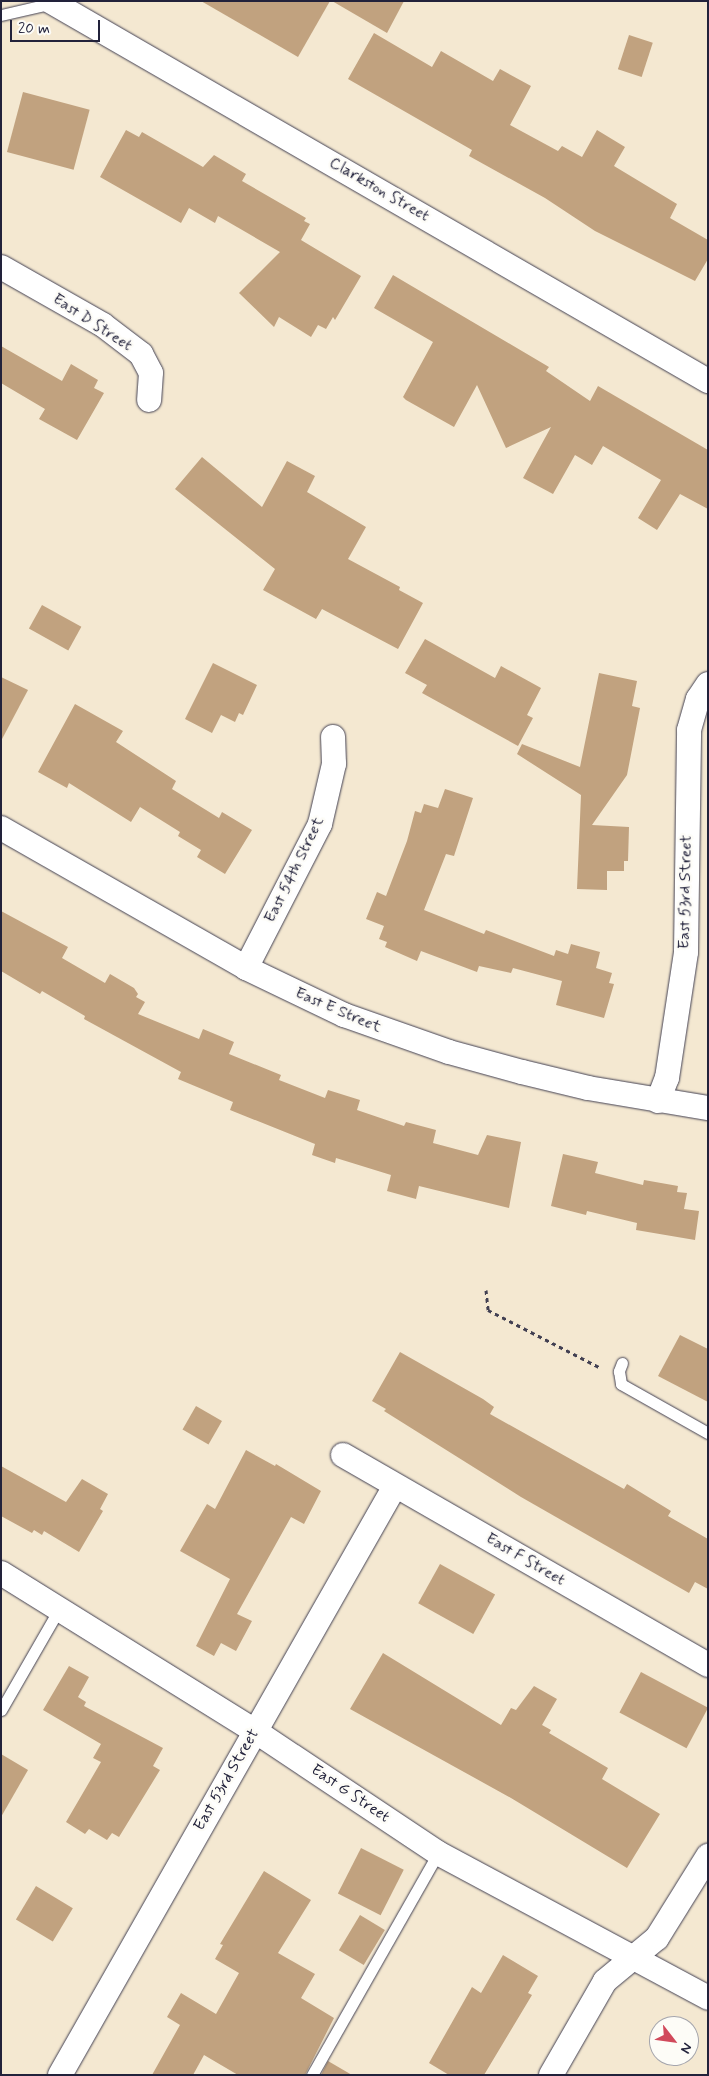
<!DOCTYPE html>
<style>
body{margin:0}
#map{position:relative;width:709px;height:2076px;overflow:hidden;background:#f4e8d1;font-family:Mynerve,sans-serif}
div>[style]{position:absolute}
.building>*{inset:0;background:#c1a27f;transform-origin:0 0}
.path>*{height:3px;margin-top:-1.5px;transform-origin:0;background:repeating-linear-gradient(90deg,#424052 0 4px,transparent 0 8px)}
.roads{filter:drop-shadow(0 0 1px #424052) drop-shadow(0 0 1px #424052)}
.service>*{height:11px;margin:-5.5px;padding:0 5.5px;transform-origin:5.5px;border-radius:5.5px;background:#fff}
.minor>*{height:24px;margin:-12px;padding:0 12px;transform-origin:12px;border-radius:12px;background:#fff}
span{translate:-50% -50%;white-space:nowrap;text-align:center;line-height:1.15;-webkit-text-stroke:5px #fdfcf7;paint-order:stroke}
.street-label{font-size:16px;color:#22223b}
.frame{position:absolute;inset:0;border:2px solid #22223b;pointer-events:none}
.north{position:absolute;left:649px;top:2016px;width:50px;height:50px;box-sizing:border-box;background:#fdfcf7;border:1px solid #a5a5ac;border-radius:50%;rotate:120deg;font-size:14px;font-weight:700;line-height:20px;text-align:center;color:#22223b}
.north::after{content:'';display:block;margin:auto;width:18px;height:22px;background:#d1495b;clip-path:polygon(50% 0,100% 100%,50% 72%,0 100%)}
.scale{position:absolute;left:10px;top:20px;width:90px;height:22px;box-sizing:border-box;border:2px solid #22223b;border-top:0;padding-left:6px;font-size:15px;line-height:18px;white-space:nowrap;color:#22223b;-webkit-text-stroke:4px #fdfcf7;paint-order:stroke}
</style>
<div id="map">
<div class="building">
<i style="clip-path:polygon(201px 1px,330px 1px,298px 57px)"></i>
<i style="clip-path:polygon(332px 1px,404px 1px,387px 33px)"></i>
<i style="clip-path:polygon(374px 33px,432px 67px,441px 51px,493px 81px,500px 69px,531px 86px,510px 125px,558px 151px,562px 146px,582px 157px,597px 130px,625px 147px,614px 166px,677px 204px,670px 218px,708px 240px,708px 259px,695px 281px,595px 231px,545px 198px,469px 156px,472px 150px,348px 79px)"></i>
<i style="left:629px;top:35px;width:25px;height:36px;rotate:18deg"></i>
<i style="left:23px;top:92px;width:69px;height:62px;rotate:15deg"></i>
<i style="clip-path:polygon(126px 130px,139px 137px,142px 132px,203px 167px,214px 155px,246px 174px,242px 181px,306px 218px,304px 221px,310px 224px,301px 240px,361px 276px,335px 320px,333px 317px,326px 329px,318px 325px,311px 337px,279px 317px,274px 327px,239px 293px,280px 252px,218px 216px,215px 223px,189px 208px,181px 223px,100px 177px)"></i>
<i style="clip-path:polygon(393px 275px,549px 367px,546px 371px,590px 401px,598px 386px,708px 450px,708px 509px,680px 494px,657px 530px,638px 518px,661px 480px,603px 446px,592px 465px,575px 455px,553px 494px,523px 478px,551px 427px,506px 448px,477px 385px,454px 427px,406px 400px,403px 397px,433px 342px,374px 308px)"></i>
<i style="clip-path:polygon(1px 346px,62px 381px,71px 364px,98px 380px,94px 388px,104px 393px,77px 440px,39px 419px,45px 409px,1px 383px)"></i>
<i style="clip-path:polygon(202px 457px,262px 507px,287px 461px,315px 476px,307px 492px,366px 527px,348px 559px,400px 587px,399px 590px,423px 603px,398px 649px,322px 609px,316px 619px,263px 590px,275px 569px,175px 489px)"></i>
<i style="left:42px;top:605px;width:45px;height:27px;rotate:29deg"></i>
<i style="clip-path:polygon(425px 639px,495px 678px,501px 666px,541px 688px,527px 715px,533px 718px,518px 746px,422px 693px,427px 685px,405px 673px)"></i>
<i style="clip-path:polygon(213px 663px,257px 685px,243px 715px,239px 713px,235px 722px,221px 715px,212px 733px,185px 719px)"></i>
<i style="clip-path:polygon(599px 673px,637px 681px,632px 706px,640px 708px,627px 775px,592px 825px,629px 827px,628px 861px,624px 861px,624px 871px,607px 871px,607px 890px,577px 889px,581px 795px,517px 754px,522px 744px,580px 767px)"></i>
<i style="clip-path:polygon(1px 677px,28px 690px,1px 741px)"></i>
<i style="clip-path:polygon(75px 704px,123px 731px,116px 742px,176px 781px,172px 789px,219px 818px,222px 812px,252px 830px,225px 874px,197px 857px,201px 850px,178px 836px,180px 832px,140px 807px,131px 822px,69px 783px,67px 788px,38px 772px)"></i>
<i style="clip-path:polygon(445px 789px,473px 798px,454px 856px,446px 854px,424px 910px,484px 934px,486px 930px,554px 956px,556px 950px,568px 954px,571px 944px,600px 952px,596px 968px,612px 973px,609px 983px,614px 984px,604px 1018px,556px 1005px,562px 981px,513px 968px,511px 973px,479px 966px,477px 972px,421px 951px,417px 961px,385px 947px,387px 942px,379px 939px,384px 926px,366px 919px,377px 892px,386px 896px,407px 841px,415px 811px,421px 813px,424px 804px,438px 808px)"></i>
<i style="clip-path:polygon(1px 911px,68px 947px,62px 958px,105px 983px,110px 974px,134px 988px,138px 994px,136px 997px,145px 1002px,138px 1014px,199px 1039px,203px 1029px,234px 1042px,229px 1054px,281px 1075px,279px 1080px,325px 1098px,328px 1090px,360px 1100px,357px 1110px,404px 1126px,406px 1122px,436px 1130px,433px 1143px,478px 1155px,487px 1135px,521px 1142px,509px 1208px,419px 1186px,416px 1199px,387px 1191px,391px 1175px,336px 1158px,335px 1163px,312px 1155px,315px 1144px,230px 1110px,233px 1102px,178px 1079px,181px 1072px,84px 1019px,85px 1016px,42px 991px,40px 994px,1px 971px)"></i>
<i style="clip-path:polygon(563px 1154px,598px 1162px,595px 1173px,643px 1185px,644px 1180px,678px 1186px,677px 1192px,687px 1193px,684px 1209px,699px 1211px,695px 1240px,636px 1230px,637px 1223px,587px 1211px,586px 1215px,551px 1206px)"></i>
<i style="clip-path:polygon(680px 1335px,708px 1349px,708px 1402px,658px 1376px)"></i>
<i style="clip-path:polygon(400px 1352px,483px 1399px,494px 1407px,490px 1414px,624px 1489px,627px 1484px,671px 1511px,668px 1516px,708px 1539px,708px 1589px,695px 1582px,689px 1593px,521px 1497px,384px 1411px,386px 1409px,372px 1401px)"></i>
<i style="left:196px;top:1406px;width:30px;height:27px;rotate:30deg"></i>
<i style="clip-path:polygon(246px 1450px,275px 1466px,276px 1464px,321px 1491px,304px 1524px,291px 1517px,237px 1614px,252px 1621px,236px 1651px,221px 1643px,214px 1656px,196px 1646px,230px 1579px,180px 1551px,207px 1504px,215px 1509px)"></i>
<i style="clip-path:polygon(1px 1466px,66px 1502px,82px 1479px,108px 1494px,100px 1509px,103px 1511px,79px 1552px,44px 1531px,42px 1535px,34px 1530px,32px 1533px,1px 1516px)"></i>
<i style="left:440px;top:1564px;width:63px;height:45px;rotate:29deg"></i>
<i style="clip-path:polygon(383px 1653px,501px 1725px,511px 1708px,516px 1710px,534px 1686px,557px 1699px,542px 1725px,551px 1730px,549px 1733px,608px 1768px,602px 1779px,660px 1814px,627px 1868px,511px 1798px,350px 1709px)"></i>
<i style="clip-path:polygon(69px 1666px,89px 1677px,78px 1697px,86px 1702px,84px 1706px,163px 1748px,153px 1766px,160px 1770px,119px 1837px,112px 1833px,107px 1840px,89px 1829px,85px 1834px,66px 1822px,101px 1762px,93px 1758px,101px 1744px,43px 1710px)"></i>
<i style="left:641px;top:1672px;width:76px;height:46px;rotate:28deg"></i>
<i style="clip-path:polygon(1px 1754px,28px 1770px,1px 1817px)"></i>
<i style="left:361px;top:1848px;width:48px;height:51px;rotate:27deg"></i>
<i style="clip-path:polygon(264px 1871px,311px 1900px,278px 1953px,315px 1974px,301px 1998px,334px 2018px,305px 2075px,238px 2075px,204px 2055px,193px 2075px,152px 2075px,180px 2025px,167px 2017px,181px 1993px,216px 2014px,239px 1973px,215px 1959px,223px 1945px,220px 1944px)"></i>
<i style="left:36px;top:1886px;width:43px;height:39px;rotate:31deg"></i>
<i style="left:360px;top:1915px;width:29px;height:41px;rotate:31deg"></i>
<i style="clip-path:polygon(503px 1955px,538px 1976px,528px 1993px,532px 1995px,484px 2075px,449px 2075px,429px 2063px,472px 1987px,481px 1993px)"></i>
<i style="clip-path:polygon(328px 2061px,352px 2075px,321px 2075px)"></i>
</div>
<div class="path">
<i style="left:486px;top:1290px;width:20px;rotate:84deg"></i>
<i style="left:488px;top:1310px;width:125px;rotate:27.2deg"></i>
</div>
<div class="roads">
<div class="service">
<i style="left:1px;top:15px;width:53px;rotate:-13deg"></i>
<i style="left:622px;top:1363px;width:9px;rotate:111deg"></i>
<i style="left:619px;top:1371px;width:13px;rotate:81deg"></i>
<i style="left:621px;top:1384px;width:100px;rotate:29.4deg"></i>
<i style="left:1px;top:1710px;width:116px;rotate:-60.1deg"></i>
<i style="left:312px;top:2075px;width:255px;rotate:-60.4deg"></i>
</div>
<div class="minor">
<i style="left:50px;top:1px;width:760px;rotate:30.01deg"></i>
<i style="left:1px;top:267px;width:117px;rotate:29.6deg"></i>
<i style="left:103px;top:325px;width:48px;rotate:37.3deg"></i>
<i style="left:141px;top:354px;width:21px;rotate:62deg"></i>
<i style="left:151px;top:373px;width:27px;rotate:94deg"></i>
<i style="left:1px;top:828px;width:282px;rotate:29.7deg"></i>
<i style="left:246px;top:968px;width:109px;rotate:25.6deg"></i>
<i style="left:344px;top:1015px;width:111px;rotate:19.4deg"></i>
<i style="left:449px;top:1052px;width:76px;rotate:15.3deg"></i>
<i style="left:522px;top:1072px;width:68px;rotate:13.6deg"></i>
<i style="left:588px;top:1088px;width:122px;rotate:9.5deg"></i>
<i style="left:246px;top:968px;width:162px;rotate:-62.8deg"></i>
<i style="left:320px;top:824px;width:62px;rotate:-76.9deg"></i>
<i style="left:334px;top:764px;width:27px;rotate:-92deg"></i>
<i style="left:658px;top:1101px;width:25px;rotate:-69deg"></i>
<i style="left:667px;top:1078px;width:127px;rotate:-81.4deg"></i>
<i style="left:686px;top:952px;width:222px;rotate:-89.2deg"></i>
<i style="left:689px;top:730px;width:32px;rotate:-74deg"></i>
<i style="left:698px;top:699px;width:18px;rotate:-56deg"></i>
<i style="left:343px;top:1455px;width:421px;rotate:29.9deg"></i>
<i style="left:1px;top:1573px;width:299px;rotate:31.9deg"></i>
<i style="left:255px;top:1731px;width:220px;rotate:33.7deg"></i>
<i style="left:438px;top:1853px;width:306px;rotate:28.2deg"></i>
<i style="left:60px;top:2075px;width:678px;rotate:-60.37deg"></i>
<i style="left:551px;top:2075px;width:108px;rotate:-60.1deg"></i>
<i style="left:605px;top:1981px;width:67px;rotate:-39.6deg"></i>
<i style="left:657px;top:1938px;width:97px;rotate:-58.1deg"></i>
</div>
</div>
<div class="street-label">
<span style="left:379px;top:190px;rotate:30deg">Clarkston Street</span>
<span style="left:92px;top:323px;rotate:33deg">East D Street</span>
<span style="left:295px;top:870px;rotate:-64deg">East 54th Street</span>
<span style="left:686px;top:892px;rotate:-89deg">East 53rd Street</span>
<span style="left:338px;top:1011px;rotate:23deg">East E Street</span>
<span style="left:525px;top:1560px;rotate:30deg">East F Street</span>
<span style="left:227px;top:1780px;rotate:-60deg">East 53rd Street</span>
<span style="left:350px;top:1794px;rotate:34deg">East G Street</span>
</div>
<div class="frame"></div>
<div class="north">N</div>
<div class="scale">20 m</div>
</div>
